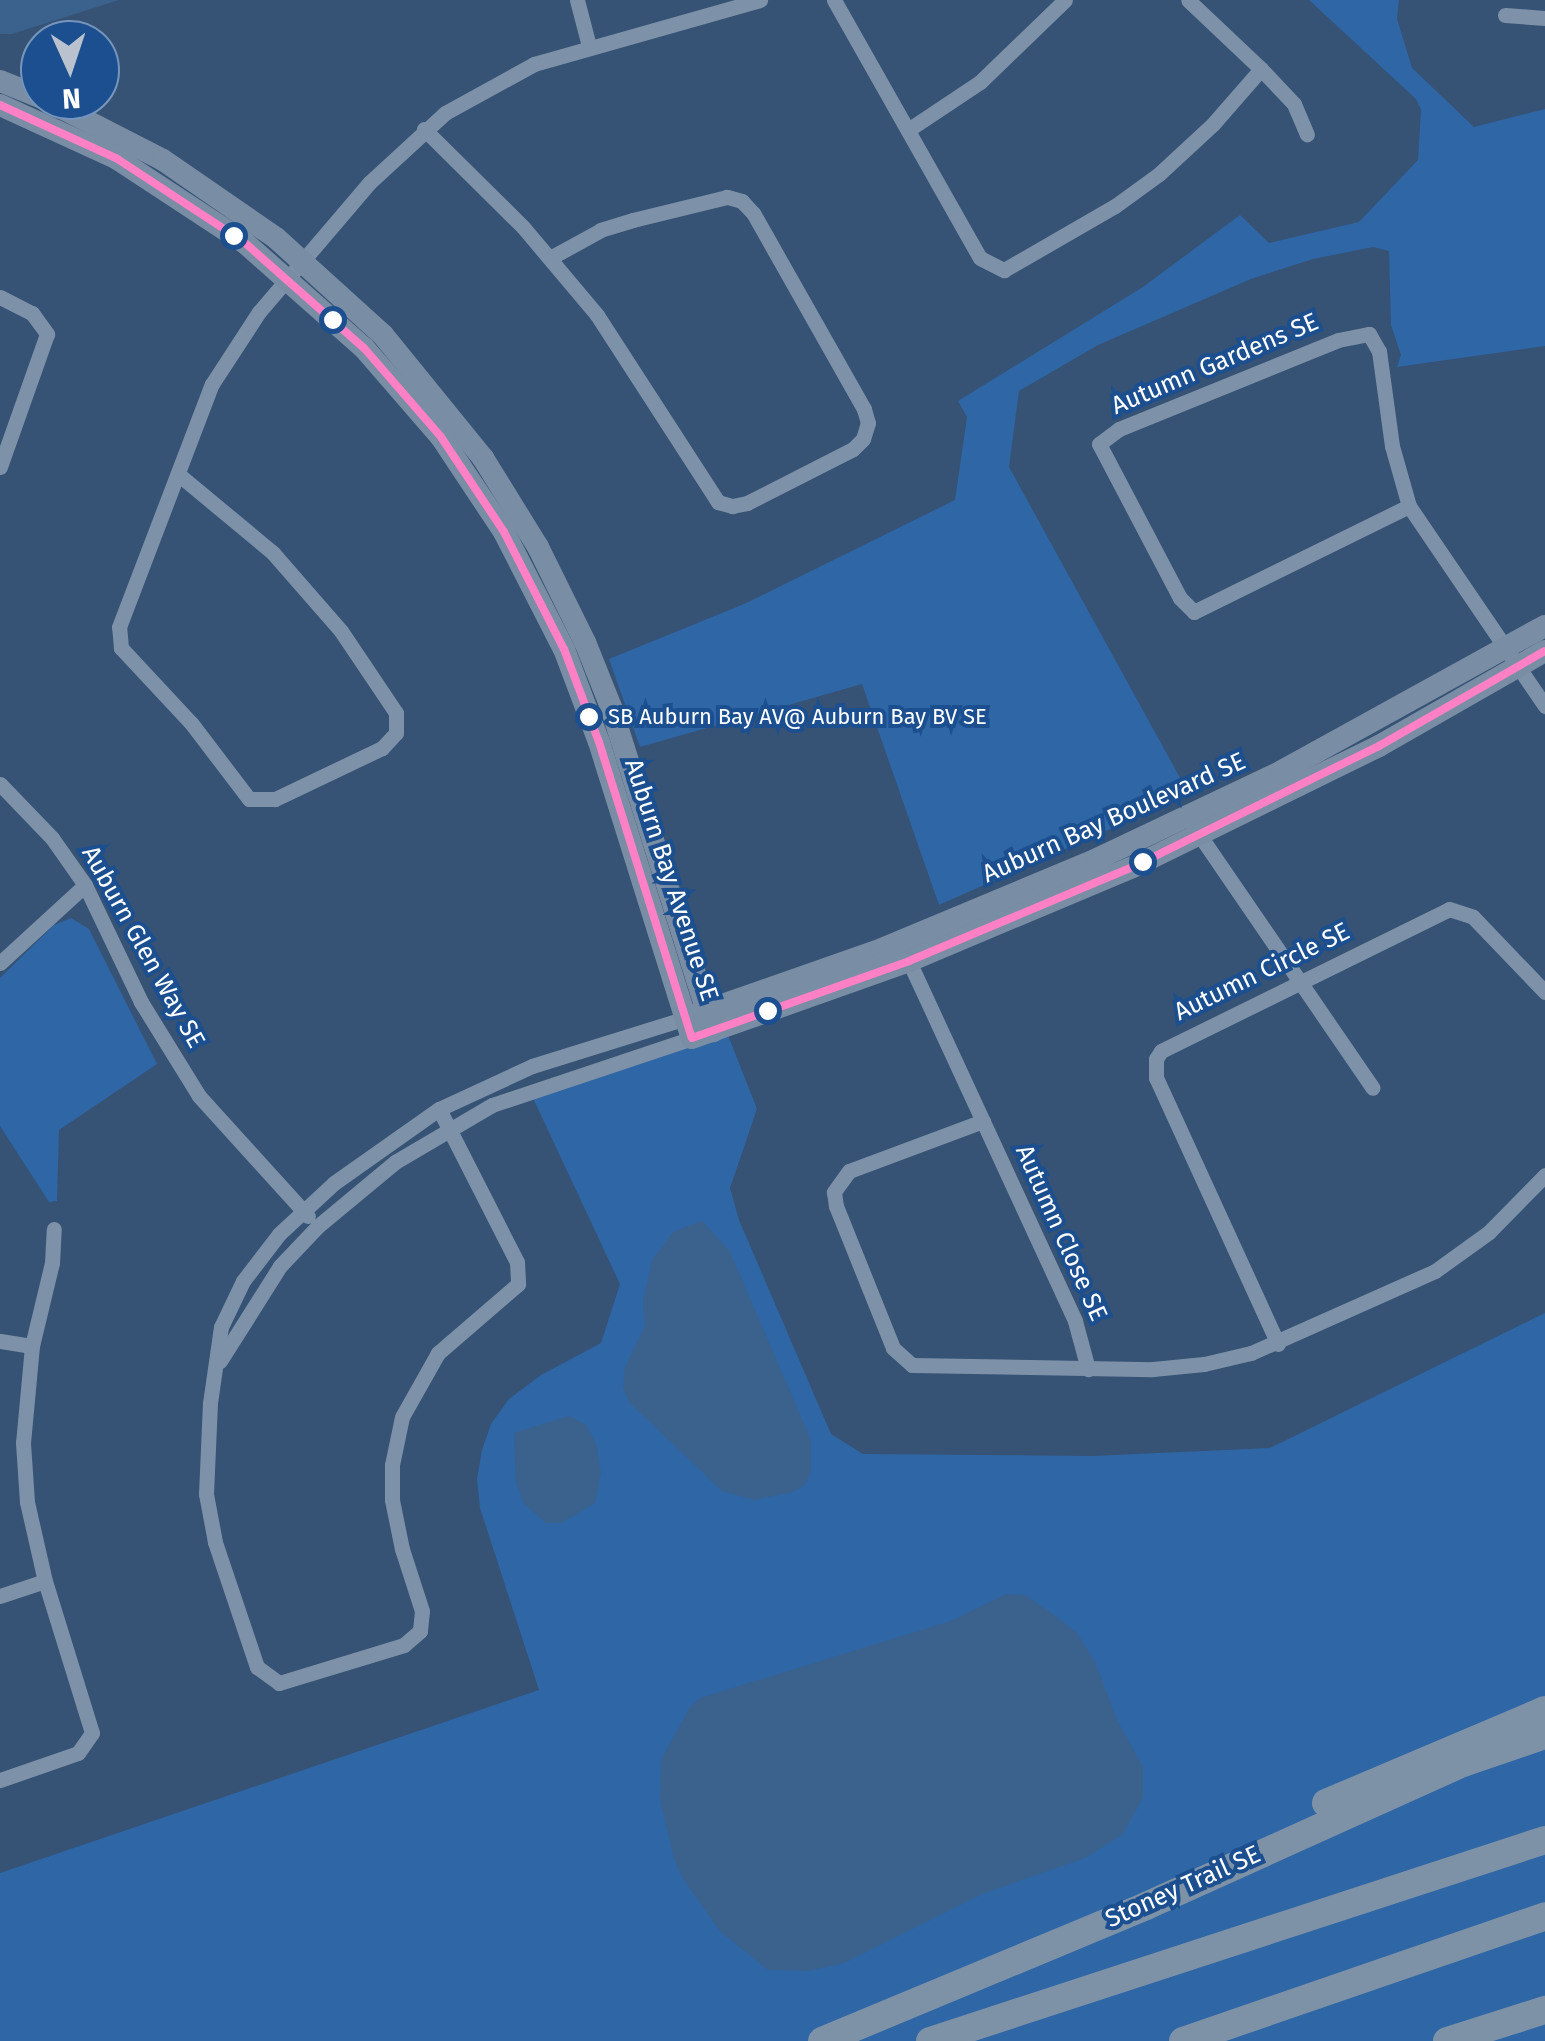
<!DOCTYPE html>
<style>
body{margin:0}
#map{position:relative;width:1545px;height:2041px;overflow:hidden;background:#365274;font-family:"Fira Sans",sans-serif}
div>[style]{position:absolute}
.green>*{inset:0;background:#2f66a5}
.water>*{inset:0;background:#3b618d}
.street>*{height:15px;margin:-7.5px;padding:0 7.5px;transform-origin:7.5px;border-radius:7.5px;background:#7d92a8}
.secondary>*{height:22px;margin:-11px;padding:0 11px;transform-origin:11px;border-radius:11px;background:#798da4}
.highway>*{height:28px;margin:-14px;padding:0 14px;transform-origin:14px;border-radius:14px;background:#7e92a7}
.bus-1>*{height:8px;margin:-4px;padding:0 4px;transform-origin:4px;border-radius:4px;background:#ff80c5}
.dots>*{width:28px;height:28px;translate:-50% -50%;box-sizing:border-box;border:5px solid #1b4f8f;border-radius:50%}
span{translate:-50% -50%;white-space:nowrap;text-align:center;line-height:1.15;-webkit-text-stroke:8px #1b4f8f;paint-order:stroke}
.bus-label{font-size:22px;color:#fff}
.left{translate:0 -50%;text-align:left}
.street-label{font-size:25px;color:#fff}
.north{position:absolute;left:20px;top:20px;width:100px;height:100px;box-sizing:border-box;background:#1b4f8f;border:2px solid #7695bc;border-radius:50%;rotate:177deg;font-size:28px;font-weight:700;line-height:40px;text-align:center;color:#fff}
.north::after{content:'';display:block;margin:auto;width:35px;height:45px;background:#b9c2ce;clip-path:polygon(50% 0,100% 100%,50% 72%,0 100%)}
</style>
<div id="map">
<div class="green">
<i style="clip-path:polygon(1309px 0,1399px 0,1397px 19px,1412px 68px,1474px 127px,1545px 109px,1545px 346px,1397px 367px,1401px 355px,1391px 325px,1389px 251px,1373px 247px,1313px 259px,1251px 279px,1098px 345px,1019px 391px,1009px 467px,1189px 794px,939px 905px,862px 684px,640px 747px,609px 659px,744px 604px,955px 500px,967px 417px,958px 401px,1143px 287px,1240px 215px,1269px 243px,1359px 222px,1418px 160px,1421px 110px,1416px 99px)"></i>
<i style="clip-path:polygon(71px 918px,89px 929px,157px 1064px,59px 1130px,57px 1201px,49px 1202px,0 1126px,0 978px,54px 925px)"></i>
<i style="clip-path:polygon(728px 1035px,757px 1109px,730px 1188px,739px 1220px,831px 1434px,863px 1454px,1092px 1456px,1270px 1448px,1545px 1313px,1545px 2041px,0 2041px,0 1873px,539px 1690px,480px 1508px,477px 1479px,482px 1450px,491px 1424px,509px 1399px,541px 1375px,601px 1343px,620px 1284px,532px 1096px)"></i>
</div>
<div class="water">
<i style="clip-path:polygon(0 0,119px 0,12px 34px,0 34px)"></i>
<i style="clip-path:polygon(702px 1221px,729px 1250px,811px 1440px,811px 1472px,806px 1484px,793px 1492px,754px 1500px,722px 1491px,629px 1402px,623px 1387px,625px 1367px,645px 1326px,643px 1302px,652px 1260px,673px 1232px)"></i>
<i style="clip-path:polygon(569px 1416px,586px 1425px,596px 1443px,601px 1473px,595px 1503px,561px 1523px,546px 1523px,524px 1504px,516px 1482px,514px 1433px)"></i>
<i style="clip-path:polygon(1006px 1594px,1025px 1595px,1050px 1612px,1077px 1633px,1095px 1662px,1117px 1720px,1143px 1767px,1143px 1797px,1123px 1834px,1085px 1858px,982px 1894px,844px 1963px,808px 1971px,768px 1970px,720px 1931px,682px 1877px,674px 1858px,660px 1800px,661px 1760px,690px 1707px,700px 1698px,951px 1621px)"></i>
</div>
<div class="street">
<i style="left:577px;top:0;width:48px;rotate:75.4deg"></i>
<i style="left:834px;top:0;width:296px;rotate:60.5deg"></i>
<i style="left:980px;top:258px;width:27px;rotate:27deg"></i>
<i style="left:1004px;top:270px;width:128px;rotate:-30deg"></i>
<i style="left:1115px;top:206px;width:54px;rotate:-36deg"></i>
<i style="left:1159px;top:174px;width:74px;rotate:-42.8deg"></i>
<i style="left:1213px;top:124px;width:73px;rotate:-48.9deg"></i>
<i style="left:1261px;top:69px;width:100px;rotate:-136.6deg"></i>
<i style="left:1505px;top:15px;width:40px;rotate:4.3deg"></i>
<i style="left:1261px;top:69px;width:48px;rotate:46.7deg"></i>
<i style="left:1294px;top:104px;width:33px;rotate:67deg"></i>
<i style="left:424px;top:129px;width:139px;rotate:44.7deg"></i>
<i style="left:523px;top:227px;width:115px;rotate:49.9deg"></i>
<i style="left:597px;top:315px;width:223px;rotate:57.1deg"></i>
<i style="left:718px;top:502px;width:15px;rotate:16deg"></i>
<i style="left:732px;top:506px;width:15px;rotate:-11deg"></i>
<i style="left:747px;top:503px;width:119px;rotate:-27deg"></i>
<i style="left:853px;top:449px;width:14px;rotate:-45deg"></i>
<i style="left:863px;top:439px;width:17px;rotate:-73deg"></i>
<i style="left:868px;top:423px;width:15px;rotate:-106deg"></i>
<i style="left:864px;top:409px;width:225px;rotate:-119.5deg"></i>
<i style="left:753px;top:213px;width:16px;rotate:-133deg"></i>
<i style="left:742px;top:201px;width:16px;rotate:-165deg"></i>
<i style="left:727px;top:197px;width:97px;rotate:166.3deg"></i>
<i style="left:633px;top:220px;width:34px;rotate:163deg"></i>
<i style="left:601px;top:230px;width:58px;rotate:151.2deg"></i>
<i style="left:908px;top:130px;width:87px;rotate:-33.7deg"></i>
<i style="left:980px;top:82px;width:118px;rotate:-44deg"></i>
<i style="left:0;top:297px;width:36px;rotate:27deg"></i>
<i style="left:32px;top:313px;width:26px;rotate:54deg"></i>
<i style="left:47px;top:334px;width:141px;rotate:109.5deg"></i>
<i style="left:178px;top:474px;width:124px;rotate:39.7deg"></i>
<i style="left:273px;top:553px;width:103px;rotate:48.9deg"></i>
<i style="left:341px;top:631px;width:99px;rotate:56.1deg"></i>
<i style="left:396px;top:713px;width:20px;rotate:90deg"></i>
<i style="left:396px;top:733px;width:21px;rotate:133deg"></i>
<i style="left:382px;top:748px;width:119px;rotate:154.5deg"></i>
<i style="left:275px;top:799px;width:26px;rotate:180deg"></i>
<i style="left:249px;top:799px;width:96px;rotate:-127.3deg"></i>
<i style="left:191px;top:723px;width:103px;rotate:-133deg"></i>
<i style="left:121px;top:648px;width:21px;rotate:-95deg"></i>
<i style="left:119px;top:627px;width:260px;rotate:-69.1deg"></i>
<i style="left:212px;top:384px;width:86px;rotate:-56.9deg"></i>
<i style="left:259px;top:312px;width:170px;rotate:-49.5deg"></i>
<i style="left:369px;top:183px;width:103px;rotate:-42.6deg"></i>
<i style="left:445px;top:113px;width:102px;rotate:-28.8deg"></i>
<i style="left:534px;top:64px;width:235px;rotate:-15.8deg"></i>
<i style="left:1409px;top:506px;width:240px;rotate:153.8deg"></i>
<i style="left:1194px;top:612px;width:20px;rotate:-135deg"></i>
<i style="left:1180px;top:598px;width:174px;rotate:-117.7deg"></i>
<i style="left:1099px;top:444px;width:25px;rotate:-37deg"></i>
<i style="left:1119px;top:429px;width:236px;rotate:-22.1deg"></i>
<i style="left:1338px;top:340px;width:32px;rotate:-11deg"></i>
<i style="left:1369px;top:334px;width:20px;rotate:60deg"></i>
<i style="left:1379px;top:351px;width:96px;rotate:82.2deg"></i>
<i style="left:1392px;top:446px;width:62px;rotate:74.2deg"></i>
<i style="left:1409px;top:506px;width:242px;rotate:55.8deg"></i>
<i style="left:0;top:784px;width:75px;rotate:46.1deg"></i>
<i style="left:52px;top:838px;width:57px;rotate:54.9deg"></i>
<i style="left:85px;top:885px;width:130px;rotate:64.4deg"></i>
<i style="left:141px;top:1002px;width:110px;rotate:58.3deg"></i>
<i style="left:199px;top:1096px;width:162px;rotate:47.8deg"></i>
<i style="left:1194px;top:827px;width:316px;rotate:55.6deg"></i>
<i style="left:907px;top:957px;width:401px;rotate:65.2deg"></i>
<i style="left:1075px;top:1321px;width:50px;rotate:74.8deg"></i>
<i style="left:0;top:963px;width:115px;rotate:-42.5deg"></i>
<i style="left:439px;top:1109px;width:172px;rotate:63deg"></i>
<i style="left:517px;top:1262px;width:22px;rotate:87deg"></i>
<i style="left:518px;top:1284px;width:106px;rotate:139.2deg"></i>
<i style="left:438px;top:1353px;width:73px;rotate:119.4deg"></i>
<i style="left:402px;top:1417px;width:49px;rotate:101.8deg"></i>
<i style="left:392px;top:1465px;width:35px;rotate:90deg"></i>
<i style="left:392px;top:1500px;width:50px;rotate:78.5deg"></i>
<i style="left:402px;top:1549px;width:65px;rotate:72.1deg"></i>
<i style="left:422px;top:1611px;width:20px;rotate:96deg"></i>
<i style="left:420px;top:1631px;width:21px;rotate:139deg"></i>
<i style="left:404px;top:1645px;width:131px;rotate:163.1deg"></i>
<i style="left:279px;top:1683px;width:27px;rotate:-144deg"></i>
<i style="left:257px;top:1667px;width:132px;rotate:-108.6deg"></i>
<i style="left:215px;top:1542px;width:49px;rotate:-100.6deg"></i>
<i style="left:206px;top:1494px;width:91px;rotate:-87.5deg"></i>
<i style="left:210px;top:1403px;width:77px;rotate:-81.8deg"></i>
<i style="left:221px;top:1327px;width:51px;rotate:-64.4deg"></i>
<i style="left:243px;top:1281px;width:59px;rotate:-52.5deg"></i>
<i style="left:279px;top:1234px;width:75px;rotate:-42.8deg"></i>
<i style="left:334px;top:1183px;width:128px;rotate:-35.2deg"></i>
<i style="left:439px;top:1109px;width:102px;rotate:-24.8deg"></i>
<i style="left:532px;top:1066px;width:161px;rotate:-17.3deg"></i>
<i style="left:983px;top:1121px;width:143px;rotate:159.5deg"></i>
<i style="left:849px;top:1171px;width:26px;rotate:126deg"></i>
<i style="left:834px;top:1192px;width:14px;rotate:82deg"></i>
<i style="left:836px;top:1206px;width:153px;rotate:68.1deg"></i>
<i style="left:893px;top:1348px;width:25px;rotate:42deg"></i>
<i style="left:912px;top:1365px;width:241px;rotate:1deg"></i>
<i style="left:1153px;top:1369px;width:51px;rotate:-5.6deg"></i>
<i style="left:1204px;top:1364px;width:48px;rotate:-13.2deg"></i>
<i style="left:1251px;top:1353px;width:201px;rotate:-24deg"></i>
<i style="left:1435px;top:1271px;width:67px;rotate:-35.8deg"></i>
<i style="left:1489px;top:1232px;width:80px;rotate:-45.5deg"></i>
<i style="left:0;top:1341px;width:32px;rotate:9deg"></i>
<i style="left:32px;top:1346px;width:97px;rotate:95.3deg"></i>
<i style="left:23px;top:1443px;width:59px;rotate:86.1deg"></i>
<i style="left:27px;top:1502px;width:81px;rotate:77.2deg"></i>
<i style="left:45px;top:1581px;width:159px;rotate:72.8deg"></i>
<i style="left:92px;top:1733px;width:24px;rotate:125deg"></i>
<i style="left:78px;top:1753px;width:83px;rotate:160.9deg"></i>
<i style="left:1278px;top:1344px;width:293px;rotate:-114.6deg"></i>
<i style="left:1156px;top:1078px;width:19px;rotate:-90deg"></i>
<i style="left:1156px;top:1059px;width:9px;rotate:-58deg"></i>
<i style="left:1161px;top:1051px;width:321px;rotate:-26.2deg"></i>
<i style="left:1449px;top:909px;width:25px;rotate:18deg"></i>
<i style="left:1473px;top:917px;width:104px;rotate:46.2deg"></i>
<i style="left:32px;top:1346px;width:85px;rotate:-76.5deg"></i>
<i style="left:52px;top:1263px;width:34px;rotate:-87deg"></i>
<i style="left:220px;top:1361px;width:112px;rotate:-57.7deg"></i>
<i style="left:280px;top:1266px;width:55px;rotate:-46.5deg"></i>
<i style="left:318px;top:1226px;width:100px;rotate:-39.7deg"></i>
<i style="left:395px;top:1162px;width:113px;rotate:-30.4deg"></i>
<i style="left:492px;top:1105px;width:211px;rotate:-18.5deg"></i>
<i style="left:0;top:1596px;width:47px;rotate:-18.4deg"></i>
</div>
<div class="secondary">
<i style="left:0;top:81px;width:43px;rotate:21.8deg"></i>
<i style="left:46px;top:100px;width:131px;rotate:27.1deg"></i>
<i style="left:163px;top:160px;width:137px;rotate:34.6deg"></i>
<i style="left:276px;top:238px;width:144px;rotate:42.2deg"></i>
<i style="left:383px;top:335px;width:159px;rotate:50.9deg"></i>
<i style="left:483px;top:458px;width:105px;rotate:58.3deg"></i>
<i style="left:538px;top:547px;width:106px;rotate:63.7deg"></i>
<i style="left:585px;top:642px;width:70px;rotate:68.2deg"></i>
<i style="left:611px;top:707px;width:340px;rotate:72.5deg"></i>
<i style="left:0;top:105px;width:128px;rotate:24.6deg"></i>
<i style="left:116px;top:158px;width:153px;rotate:33.3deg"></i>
<i style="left:244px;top:242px;width:160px;rotate:41.5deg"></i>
<i style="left:364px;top:348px;width:118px;rotate:49.1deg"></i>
<i style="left:441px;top:437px;width:114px;rotate:56.4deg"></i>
<i style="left:504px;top:532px;width:131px;rotate:62.9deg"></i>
<i style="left:564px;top:649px;width:99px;rotate:69.4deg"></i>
<i style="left:599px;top:742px;width:310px;rotate:72.6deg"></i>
<i style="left:692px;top:1038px;width:230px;rotate:-19.5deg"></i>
<i style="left:909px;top:961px;width:247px;rotate:-22.8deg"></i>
<i style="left:1137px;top:865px;width:270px;rotate:-26.2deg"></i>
<i style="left:1379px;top:746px;width:191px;rotate:-29.8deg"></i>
<i style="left:694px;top:1015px;width:199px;rotate:-19.3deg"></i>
<i style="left:882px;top:949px;width:233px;rotate:-22.7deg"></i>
<i style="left:1097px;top:859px;width:205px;rotate:-25.4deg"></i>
<i style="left:1282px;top:771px;width:300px;rotate:-28.9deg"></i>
</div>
<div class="highway">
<i style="left:1326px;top:1803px;width:238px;rotate:-23deg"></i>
<i style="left:822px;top:2041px;width:351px;rotate:-22.6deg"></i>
<i style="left:1146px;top:1906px;width:348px;rotate:-24.3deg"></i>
<i style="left:1463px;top:1763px;width:87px;rotate:-18.9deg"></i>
<i style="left:930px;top:2041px;width:647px;rotate:-18.1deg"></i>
<i style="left:1183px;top:2041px;width:383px;rotate:-19deg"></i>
<i style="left:1447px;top:2041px;width:103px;rotate:-17.6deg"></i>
</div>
<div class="bus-1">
<i style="left:0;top:105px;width:128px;rotate:24.6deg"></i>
<i style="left:116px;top:158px;width:153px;rotate:33.3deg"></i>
<i style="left:244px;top:242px;width:160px;rotate:41.5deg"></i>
<i style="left:364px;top:348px;width:118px;rotate:49.1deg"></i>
<i style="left:441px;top:437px;width:114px;rotate:56.4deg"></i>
<i style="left:504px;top:532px;width:131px;rotate:62.9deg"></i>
<i style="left:564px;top:649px;width:99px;rotate:69.4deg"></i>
<i style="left:599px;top:742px;width:310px;rotate:72.6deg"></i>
<i style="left:692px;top:1038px;width:230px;rotate:-19.5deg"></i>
<i style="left:909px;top:961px;width:247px;rotate:-22.8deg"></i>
<i style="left:1137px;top:865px;width:270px;rotate:-26.2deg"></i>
<i style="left:1379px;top:746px;width:191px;rotate:-29.8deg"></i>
</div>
<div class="dots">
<i style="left:234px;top:236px;background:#fff"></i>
<i style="left:333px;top:320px;background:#fff"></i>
<i style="left:589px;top:717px;background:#fff"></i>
<i style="left:1143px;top:862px;background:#fff"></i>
<i style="left:768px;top:1011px;background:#fff"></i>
</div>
<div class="bus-label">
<span class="left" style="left:608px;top:717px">SB Auburn Bay AV@ Auburn Bay BV SE</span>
</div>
<div class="street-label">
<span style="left:1215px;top:364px;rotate:-23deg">Autumn Gardens SE</span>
<span style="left:1114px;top:818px;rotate:-24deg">Auburn Bay Boulevard SE</span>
<span style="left:671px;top:880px;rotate:72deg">Auburn Bay Avenue SE</span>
<span style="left:143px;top:947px;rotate:61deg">Auburn Glen Way SE</span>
<span style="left:1262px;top:972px;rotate:-26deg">Autumn Circle SE</span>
<span style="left:1061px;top:1233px;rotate:66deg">Autumn Close SE</span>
<span style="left:1183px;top:1887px;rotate:-24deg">Stoney Trail SE</span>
</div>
<div class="north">N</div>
</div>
